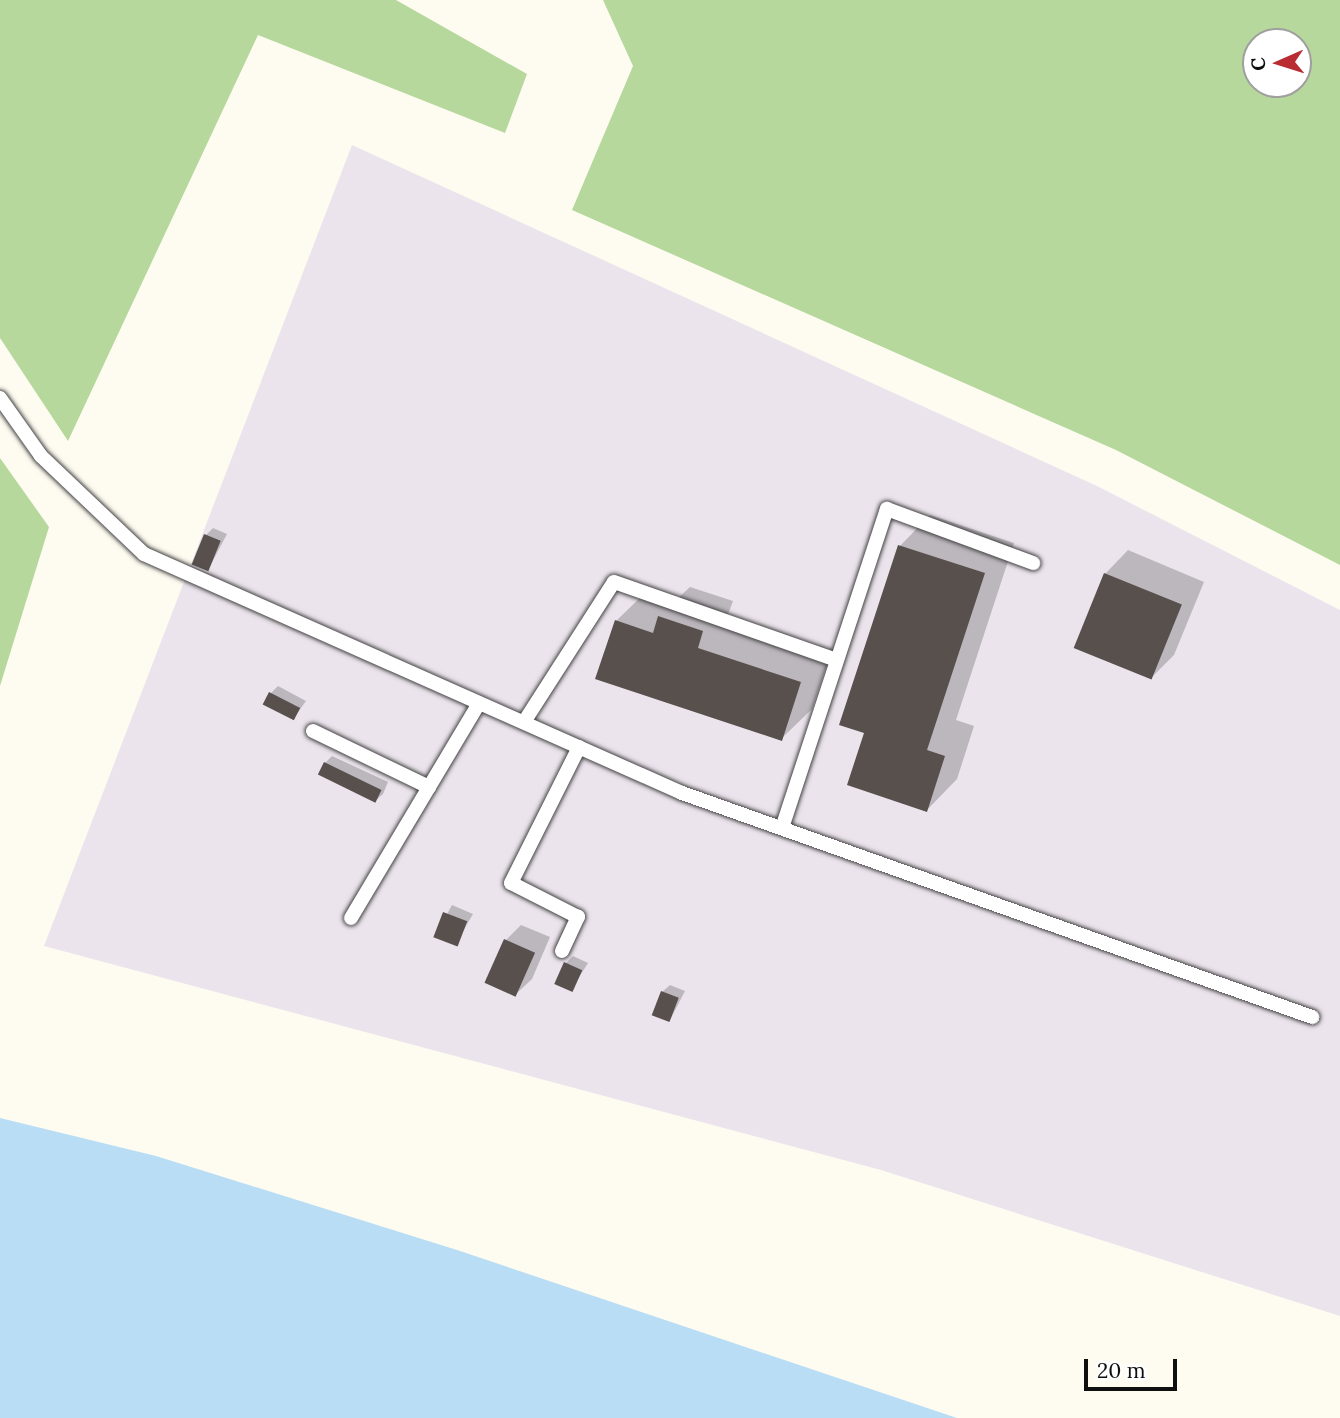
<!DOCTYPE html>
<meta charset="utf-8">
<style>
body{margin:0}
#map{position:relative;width:1340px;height:1418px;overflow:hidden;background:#fefcf1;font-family:Lora,serif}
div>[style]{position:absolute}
.industrial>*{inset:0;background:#ece4ed}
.forest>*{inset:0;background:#b6d89c}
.water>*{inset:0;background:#b8ddf4}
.shadow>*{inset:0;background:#0003}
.building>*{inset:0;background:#57504c;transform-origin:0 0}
.roads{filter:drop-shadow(0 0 2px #424242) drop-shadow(0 0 2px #424242)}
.lane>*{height:14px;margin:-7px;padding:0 7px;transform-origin:7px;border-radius:7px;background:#fff}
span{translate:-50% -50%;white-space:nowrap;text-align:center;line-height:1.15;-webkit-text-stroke:7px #fff;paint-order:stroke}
.north{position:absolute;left:1242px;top:28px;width:70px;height:70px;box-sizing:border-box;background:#fff;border:2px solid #9f9f9f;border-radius:50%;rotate:267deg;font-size:19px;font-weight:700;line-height:28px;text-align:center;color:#0f0f0f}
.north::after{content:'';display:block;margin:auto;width:24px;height:32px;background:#b92c31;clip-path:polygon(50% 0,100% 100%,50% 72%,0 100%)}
.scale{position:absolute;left:1084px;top:1359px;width:93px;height:32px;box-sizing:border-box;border:4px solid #0f0f0f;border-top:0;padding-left:9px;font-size:21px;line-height:24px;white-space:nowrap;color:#0f0f0f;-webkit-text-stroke:5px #fff;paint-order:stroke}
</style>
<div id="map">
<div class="industrial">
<i style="clip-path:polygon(352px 145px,1097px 486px,1340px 610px,1340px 1316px,881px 1170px,44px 946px)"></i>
</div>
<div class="forest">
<i style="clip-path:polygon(0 0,396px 0,527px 74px,505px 133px,258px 35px,68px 441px,0 338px)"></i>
<i style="clip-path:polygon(evenodd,603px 0,1340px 0,1340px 565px,1116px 450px,572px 210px,633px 66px,603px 0,1256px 42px,1298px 42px,1298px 84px,1256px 84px,1256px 42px)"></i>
<i style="clip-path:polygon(0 458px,49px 527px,0 686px)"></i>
</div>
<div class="water">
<i style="clip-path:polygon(0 1118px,156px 1156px,457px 1250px,957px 1418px,0 1418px)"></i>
</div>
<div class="shadow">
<i style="clip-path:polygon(930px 515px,1014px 543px,956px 720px,974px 726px,957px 779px,927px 810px,866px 732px,900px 546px)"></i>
<i style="clip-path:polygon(213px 528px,227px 534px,208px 570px,206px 535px)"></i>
<i style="clip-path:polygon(1128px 550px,1204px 582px,1174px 655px,1151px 678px,1105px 574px)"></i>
<i style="clip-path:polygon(690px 587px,733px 601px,727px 617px,831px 652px,812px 709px,781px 739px,616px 621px,647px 591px,676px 600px)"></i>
<i style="clip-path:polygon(278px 686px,306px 701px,293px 719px,271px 693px)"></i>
<i style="clip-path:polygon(332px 756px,388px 782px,383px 794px,375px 801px,325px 763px)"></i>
<i style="clip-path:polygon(452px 905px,473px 914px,455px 945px,435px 936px)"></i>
<i style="clip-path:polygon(521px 925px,550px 937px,532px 979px,516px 994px,506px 940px)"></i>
<i style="clip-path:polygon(573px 956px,588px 963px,571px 990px,566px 963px)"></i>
<i style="clip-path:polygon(670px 985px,685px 991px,670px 1020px,662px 992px)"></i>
</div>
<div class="building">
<i style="left:204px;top:534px;width:18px;height:33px;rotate:22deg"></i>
<i style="clip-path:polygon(898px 545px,985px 573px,927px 750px,945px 756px,927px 812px,847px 785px,864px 733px,839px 725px)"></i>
<i style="left:1104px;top:573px;width:84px;height:81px;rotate:22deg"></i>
<i style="clip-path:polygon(658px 616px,703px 631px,698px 648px,801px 682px,782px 741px,595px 679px,615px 620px,653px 633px)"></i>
<i style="left:269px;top:692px;width:35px;height:14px;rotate:27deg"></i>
<i style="left:324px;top:762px;width:64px;height:14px;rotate:26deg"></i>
<i style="left:443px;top:912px;width:26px;height:27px;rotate:21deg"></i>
<i style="left:504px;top:939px;width:34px;height:48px;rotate:24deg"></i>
<i style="left:564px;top:962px;width:20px;height:24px;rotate:24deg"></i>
<i style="left:661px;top:991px;width:19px;height:26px;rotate:21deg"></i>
</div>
<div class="roads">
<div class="lane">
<i style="left:0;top:398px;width:71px;rotate:54.7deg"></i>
<i style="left:41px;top:456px;width:142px;rotate:43.6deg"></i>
<i style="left:144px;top:554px;width:589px;rotate:23.95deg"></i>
<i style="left:682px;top:793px;width:669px;rotate:19.57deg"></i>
<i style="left:524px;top:722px;width:166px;rotate:-57.3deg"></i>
<i style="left:614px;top:582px;width:236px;rotate:19.3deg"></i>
<i style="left:313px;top:731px;width:129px;rotate:25.8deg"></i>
<i style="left:782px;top:828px;width:336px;rotate:-71.8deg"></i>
<i style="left:887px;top:509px;width:156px;rotate:20.3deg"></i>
<i style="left:351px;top:918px;width:250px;rotate:-59.2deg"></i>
<i style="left:562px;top:951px;width:38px;rotate:-65deg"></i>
<i style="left:578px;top:917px;width:75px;rotate:-153.1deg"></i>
<i style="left:511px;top:883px;width:152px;rotate:-63.4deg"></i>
</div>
</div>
<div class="north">С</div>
<div class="scale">20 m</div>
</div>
